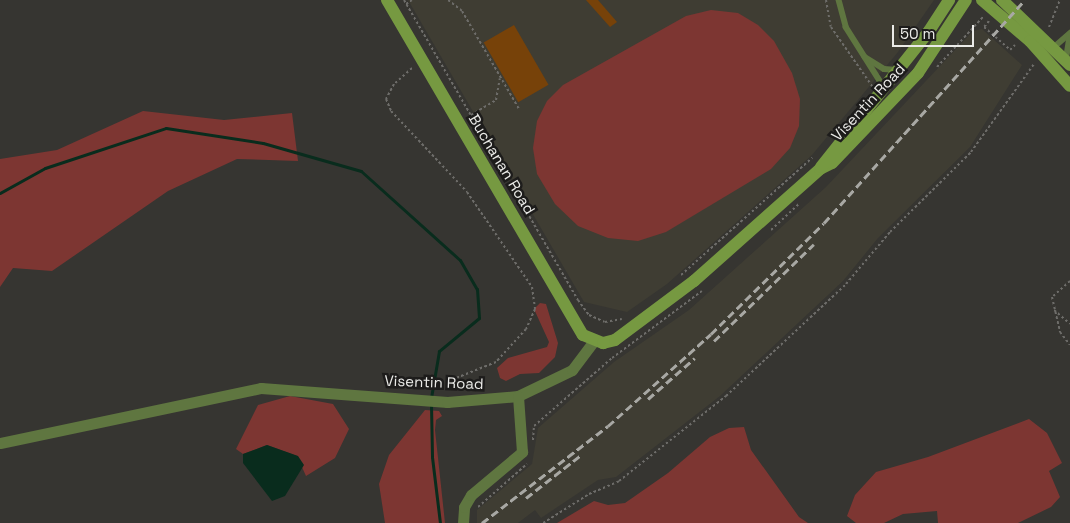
<!DOCTYPE html>
<style>
body{margin:0}
#map{position:relative;width:1070px;height:523px;overflow:hidden;background:#363531;font-family:"Space Grotesk",sans-serif}
div>[style]{position:absolute}
.built>*{inset:0;background:#3f3d33}
.green>*{inset:0;background:#7d3632}
.water>*{inset:0;background:#092c1d}
.stream>*{height:3px;margin:-1.5px;padding:0 1.5px;transform-origin:1.5px;border-radius:1.5px;background:#092c1d}
.building>*{inset:0;background:#774209;transform-origin:0 0}
.path>*{height:2px;margin-top:-1px;transform-origin:0;background:repeating-linear-gradient(90deg,#6e6d6a 0 2.5px,transparent 0 5px)}
.lane>*{height:5.5px;margin:-2.75px;padding:0 2.75px;transform-origin:2.75px;border-radius:2.75px;background:#5f7640}
.street>*{height:11px;margin:-5.5px;padding:0 5.5px;transform-origin:5.5px;border-radius:5.5px;background:#5f7640}
.secondary>*{height:12px;margin:-6px;padding:0 6px;transform-origin:6px;border-radius:6px;background:#769941}
.rail>*{height:3px;margin-top:-1.5px;transform-origin:0;background:repeating-linear-gradient(90deg,#a8a8a4 0 8px,transparent 0 12px)}
span{translate:-50% -50%;white-space:nowrap;text-align:center;line-height:1.15;-webkit-text-stroke:5px #1d1c1b;paint-order:stroke}
.street-label{font-size:15px;color:#ebebe8}
.scale{position:absolute;left:892px;top:25px;width:82px;height:22px;box-sizing:border-box;border:2px solid #ebebe8;border-top:0;padding-left:6px;font-size:15px;line-height:18px;white-space:nowrap;color:#ebebe8;-webkit-text-stroke:4px #1d1c1b;paint-order:stroke}
</style>
<div id="map">
<div class="built">
<i style="clip-path:polygon(408px 0,934px 0,898px 52px,812px 155px,667px 284px,627px 312px,584px 302px)"></i>
<i style="clip-path:polygon(982px 29px,1022px 65px,970px 147px,878px 238px,843px 281px,720px 396px,616px 477px,598px 480px,541px 518px,535px 510px,518px 523px,477px 523px,477px 510px,532px 464px,538px 428px,614px 362px,689px 310px,826px 187px,973px 31px)"></i>
</div>
<div class="green">
<i style="clip-path:polygon(711px 10px,738px 13px,758px 25px,774px 41px,792px 73px,800px 99px,799px 126px,790px 148px,771px 169px,666px 232px,638px 241px,608px 238px,578px 226px,555px 204px,537px 174px,533px 148px,537px 121px,547px 101px,563px 85px,686px 16px)"></i>
<i style="clip-path:polygon(143px 111px,224px 120px,292px 113px,298px 161px,237px 159px,168px 191px,52px 271px,13px 268px,0 287px,0 159px,57px 150px)"></i>
<i style="clip-path:polygon(540px 303px,546px 304px,558px 343px,555px 357px,539px 373px,520px 374px,506px 381px,500px 378px,497px 368px,508px 358px,547px 347px,549px 342px,534px 309px)"></i>
<i style="clip-path:polygon(290px 396px,333px 404px,349px 429px,335px 458px,306px 476px,297px 456px,267px 445px,243px 454px,236px 449px,258px 405px)"></i>
<i style="clip-path:polygon(425px 410px,439px 411px,442px 416px,436px 420px,435px 430px,445px 523px,385px 523px,379px 484px,389px 455px)"></i>
<i style="clip-path:polygon(1029px 419px,1047px 433px,1062px 463px,1049px 471px,1060px 497px,1051px 507px,1018px 523px,938px 523px,937px 511px,903px 514px,884px 523px,856px 523px,847px 516px,855px 495px,876px 472px,928px 457px)"></i>
<i style="clip-path:polygon(744px 427px,751px 450px,799px 517px,808px 523px,557px 523px,594px 501px,608px 505px,625px 503px,668px 473px,710px 437px,729px 428px)"></i>
</div>
<div class="water">
<i style="clip-path:polygon(267px 445px,298px 456px,304px 465px,285px 496px,272px 501px,243px 463px,243px 454px)"></i>
</div>
<div class="stream">
<i style="left:0;top:193px;width:51px;rotate:-29.1deg"></i>
<i style="left:45px;top:168px;width:127px;rotate:-18.3deg"></i>
<i style="left:166px;top:128px;width:98px;rotate:8.8deg"></i>
<i style="left:263px;top:143px;width:102px;rotate:15.9deg"></i>
<i style="left:361px;top:171px;width:133px;rotate:42deg"></i>
<i style="left:460px;top:260px;width:34px;rotate:60deg"></i>
<i style="left:477px;top:289px;width:29px;rotate:86deg"></i>
<i style="left:479px;top:318px;width:52px;rotate:140.5deg"></i>
<i style="left:439px;top:351px;width:48px;rotate:99.7deg"></i>
<i style="left:431px;top:404px;width:53px;rotate:88.9deg"></i>
<i style="left:432px;top:457px;width:66px;rotate:83.1deg"></i>
</div>
<div class="building">
<i style="clip-path:polygon(586px 0,598px 0,617px 22px,610px 27px)"></i>
<i style="left:514px;top:25px;width:69px;height:35px;rotate:60deg"></i>
</div>
<div class="path">
<i style="left:404px;top:0;width:347px;rotate:59.9deg"></i>
<i style="left:578px;top:300px;width:19px;rotate:54deg"></i>
<i style="left:589px;top:315px;width:17px;rotate:24deg"></i>
<i style="left:605px;top:322px;width:17px;rotate:-10deg"></i>
<i style="left:448px;top:0;width:18px;rotate:38deg"></i>
<i style="left:462px;top:11px;width:113px;rotate:59.8deg"></i>
<i style="left:826px;top:0;width:27px;rotate:80deg"></i>
<i style="left:831px;top:27px;width:72px;rotate:55.2deg"></i>
<i style="left:406px;top:4px;width:7px;rotate:-34deg"></i>
<i style="left:989px;top:21px;width:8px;rotate:130deg"></i>
<i style="left:984px;top:27px;width:35px;rotate:41deg"></i>
<i style="left:1010px;top:50px;width:7px;rotate:-45deg"></i>
<i style="left:1049px;top:27px;width:29px;rotate:-68deg"></i>
<i style="left:937px;top:67px;width:68px;rotate:-47.4deg"></i>
<i style="left:412px;top:68px;width:24px;rotate:138deg"></i>
<i style="left:394px;top:84px;width:17px;rotate:118deg"></i>
<i style="left:386px;top:99px;width:13px;rotate:67deg"></i>
<i style="left:391px;top:111px;width:111px;rotate:46.8deg"></i>
<i style="left:467px;top:192px;width:115px;rotate:55.6deg"></i>
<i style="left:532px;top:287px;width:22px;rotate:82deg"></i>
<i style="left:535px;top:309px;width:22px;rotate:114deg"></i>
<i style="left:526px;top:329px;width:45px;rotate:132.3deg"></i>
<i style="left:496px;top:362px;width:43px;rotate:158.2deg"></i>
<i style="left:471px;top:115px;width:29px;rotate:-31deg"></i>
<i style="left:496px;top:100px;width:22px;rotate:-80deg"></i>
<i style="left:771px;top:230px;width:38px;rotate:-43deg"></i>
<i style="left:681px;top:275px;width:176px;rotate:-41.8deg"></i>
<i style="left:1070px;top:281px;width:24px;rotate:138deg"></i>
<i style="left:1052px;top:297px;width:36px;rotate:77deg"></i>
<i style="left:1060px;top:332px;width:16px;rotate:52deg"></i>
<i style="left:1054px;top:310px;width:21px;rotate:41deg"></i>
<i style="left:533px;top:440px;width:14px;rotate:-86deg"></i>
<i style="left:534px;top:426px;width:103px;rotate:-41.1deg"></i>
<i style="left:612px;top:358px;width:112px;rotate:-36.7deg"></i>
<i style="left:478px;top:507px;width:65px;rotate:-41.3deg"></i>
<i style="left:543px;top:523px;width:54px;rotate:-32.2deg"></i>
<i style="left:589px;top:494px;width:33px;rotate:-23deg"></i>
<i style="left:619px;top:481px;width:137px;rotate:-38.5deg"></i>
<i style="left:726px;top:396px;width:164px;rotate:-43deg"></i>
<i style="left:846px;top:284px;width:68px;rotate:-49.8deg"></i>
<i style="left:890px;top:232px;width:114px;rotate:-44.6deg"></i>
<i style="left:971px;top:152px;width:108px;rotate:-54.4deg"></i>
</div>
<div class="lane">
<i style="left:839px;top:0;width:28px;rotate:75deg"></i>
<i style="left:846px;top:27px;width:71px;rotate:57.7deg"></i>
<i style="left:1053px;top:48px;width:23px;rotate:-41deg"></i>
<i style="left:865px;top:57px;width:22px;rotate:32deg"></i>
<i style="left:884px;top:69px;width:13px;rotate:4deg"></i>
<i style="left:1066px;top:59px;width:24px;rotate:-81deg"></i>
</div>
<div class="street">
<i style="left:0;top:443px;width:267px;rotate:-11.9deg"></i>
<i style="left:261px;top:388px;width:187px;rotate:4.3deg"></i>
<i style="left:447px;top:402px;width:71px;rotate:-4.8deg"></i>
<i style="left:518px;top:396px;width:60px;rotate:-25.7deg"></i>
<i style="left:572px;top:370px;width:35px;rotate:-53deg"></i>
<i style="left:463px;top:523px;width:16px;rotate:-86deg"></i>
<i style="left:464px;top:507px;width:14px;rotate:-60deg"></i>
<i style="left:471px;top:495px;width:67px;rotate:-40.1deg"></i>
<i style="left:522px;top:452px;width:56px;rotate:-94.1deg"></i>
</div>
<div class="secondary">
<i style="left:387px;top:0;width:388px;rotate:59.7deg"></i>
<i style="left:583px;top:335px;width:22px;rotate:22deg"></i>
<i style="left:603px;top:343px;width:12px;rotate:-14deg"></i>
<i style="left:615px;top:340px;width:99px;rotate:-36.8deg"></i>
<i style="left:694px;top:281px;width:169px;rotate:-41.6deg"></i>
<i style="left:820px;top:169px;width:13px;rotate:-27deg"></i>
<i style="left:832px;top:163px;width:124px;rotate:-46.3deg"></i>
<i style="left:918px;top:73px;width:87px;rotate:-56.7deg"></i>
<i style="left:982px;top:0;width:63px;rotate:40.5deg"></i>
<i style="left:1030px;top:41px;width:60px;rotate:48.4deg"></i>
<i style="left:1002px;top:0;width:94px;rotate:43.7deg"></i>
<i style="left:821px;top:167px;width:174px;rotate:-51.5deg"></i>
<i style="left:929px;top:31px;width:37px;rotate:-57deg"></i>
</div>
<div class="rail">
<i style="left:714px;top:341px;width:139px;rotate:-44.1deg"></i>
<i style="left:648px;top:399px;width:62px;rotate:-41.1deg"></i>
<i style="left:526px;top:498px;width:70px;rotate:-38deg"></i>
<i style="left:482px;top:523px;width:159px;rotate:-37.6deg"></i>
<i style="left:608px;top:426px;width:138px;rotate:-41.8deg"></i>
<i style="left:711px;top:334px;width:158px;rotate:-44.5deg"></i>
<i style="left:824px;top:223px;width:300px;rotate:-48deg"></i>
</div>
<div class="street-label">
<span style="left:868px;top:102px;rotate:-47deg">Visentin Road</span>
<span style="left:502px;top:164px;rotate:59deg">Buchanan Road</span>
<span style="left:434px;top:382px;rotate:2deg">Visentin Road</span>
</div>
<div class="scale">50 m</div>
</div>
